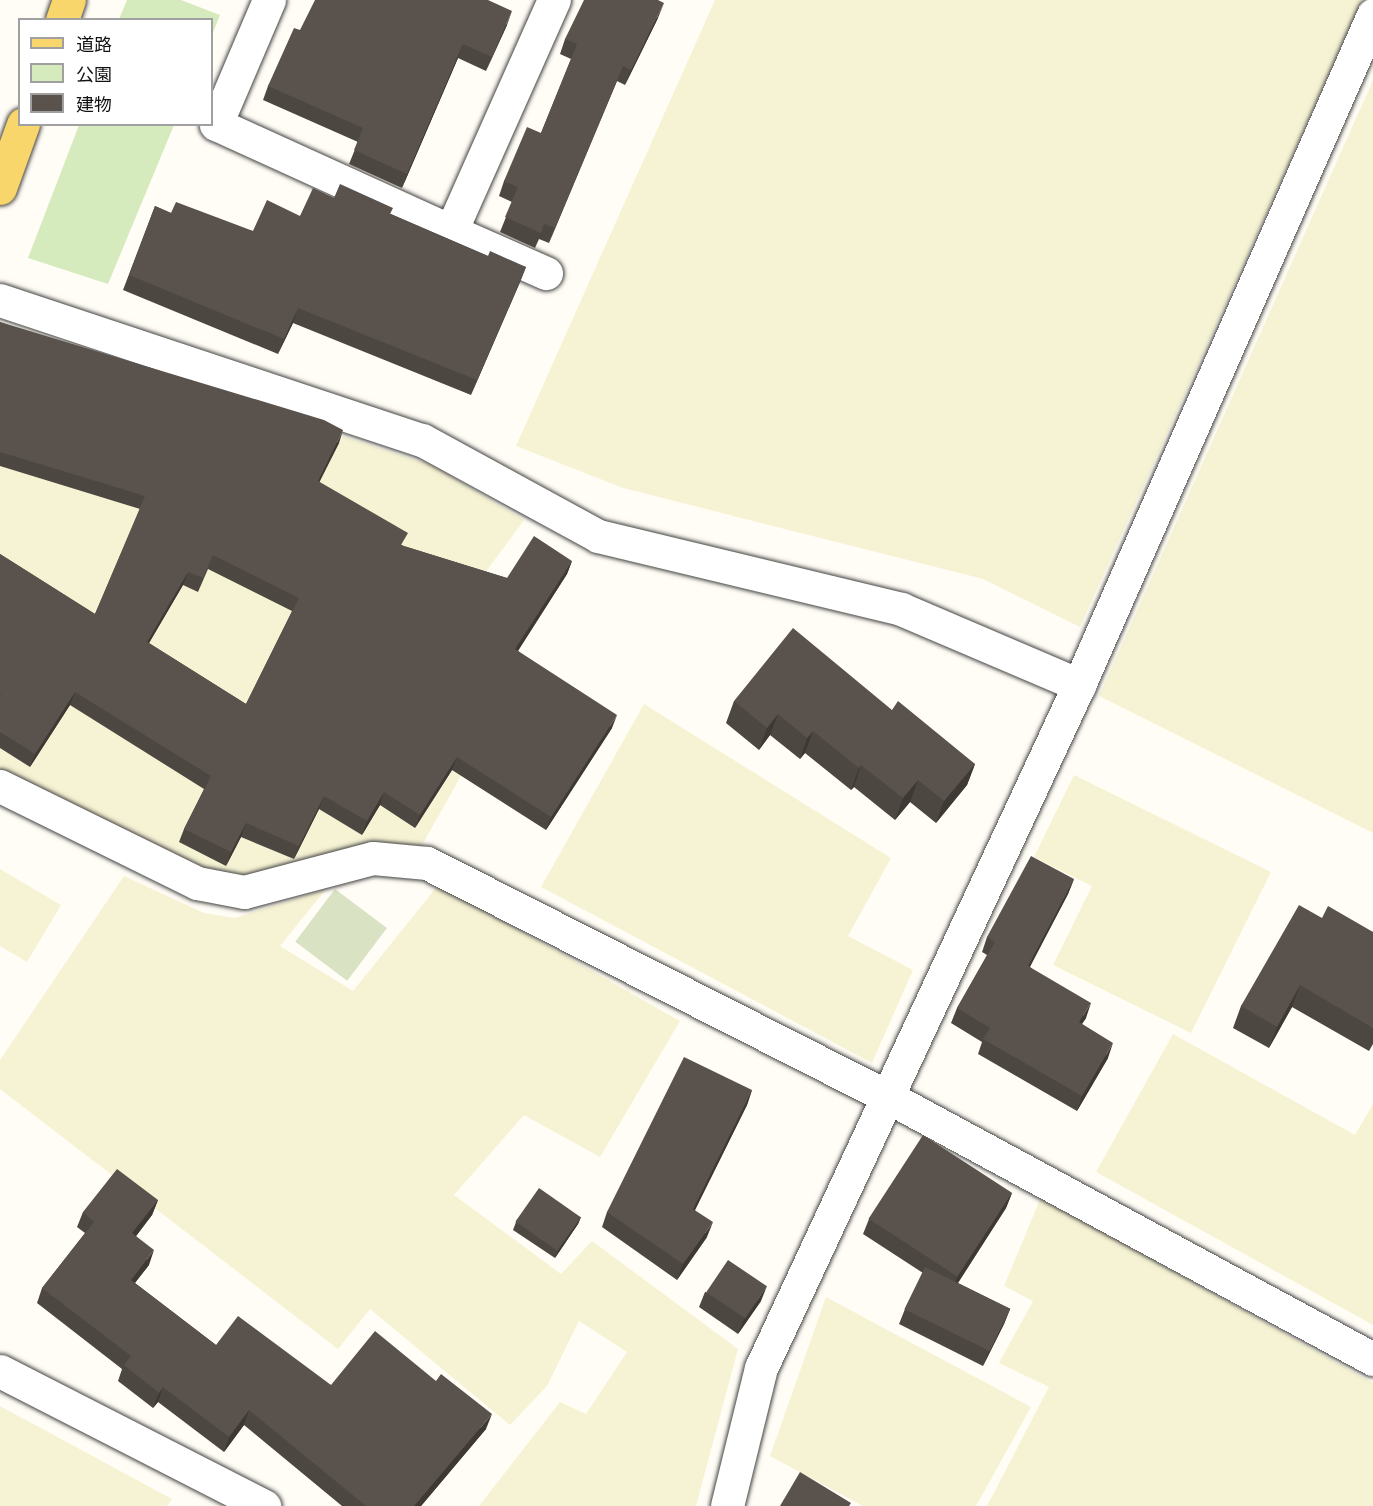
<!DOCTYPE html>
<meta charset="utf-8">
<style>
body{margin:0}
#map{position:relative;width:1373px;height:1506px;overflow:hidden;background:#fffdf5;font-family:"IBM Plex Serif","Noto Sans JP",serif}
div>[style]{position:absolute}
.farmland>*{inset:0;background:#f6f3d4}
.green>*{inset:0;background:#d5ebbd}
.cemetery>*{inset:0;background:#d9e3c4;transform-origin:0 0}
.roads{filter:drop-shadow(0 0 2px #444) drop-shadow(0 0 2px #444)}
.minor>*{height:33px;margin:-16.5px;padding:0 16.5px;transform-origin:16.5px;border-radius:16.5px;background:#fff}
.major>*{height:33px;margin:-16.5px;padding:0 16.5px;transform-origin:16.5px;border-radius:16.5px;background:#f9d66b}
.wall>*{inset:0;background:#4d4742}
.shaded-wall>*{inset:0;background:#3f3936}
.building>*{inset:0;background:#5a524d;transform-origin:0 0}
span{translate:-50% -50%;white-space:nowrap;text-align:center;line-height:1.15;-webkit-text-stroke:6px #fff;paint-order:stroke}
.legend{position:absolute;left:18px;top:18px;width:195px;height:108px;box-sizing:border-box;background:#fff;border:2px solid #a0a0a0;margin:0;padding:8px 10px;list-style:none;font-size:18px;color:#111}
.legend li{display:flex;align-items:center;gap:12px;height:30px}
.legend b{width:30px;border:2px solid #a0a0a0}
</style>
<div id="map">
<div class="farmland">
<i style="clip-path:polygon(715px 0,1362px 0,1080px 627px,983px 579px,623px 488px,516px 446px)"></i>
<i style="clip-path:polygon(1373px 80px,1373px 833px,1099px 696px)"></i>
<i style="clip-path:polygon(0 325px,434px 466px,524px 520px,411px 673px,489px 726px,421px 847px,245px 877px,196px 874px,0 770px)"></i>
<i style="clip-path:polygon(644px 704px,891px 858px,848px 936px,913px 970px,872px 1063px,541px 887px)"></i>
<i style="clip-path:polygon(1074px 775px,1271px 872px,1191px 1033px,1053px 965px,1092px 886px,1034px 857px)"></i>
<i style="clip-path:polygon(0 869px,61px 905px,27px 962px,0 946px)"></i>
<i style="clip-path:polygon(124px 876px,204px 913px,235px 918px,326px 889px,280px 946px,353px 991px,439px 884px,680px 1021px,600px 1157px,524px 1115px,454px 1195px,561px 1274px,592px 1241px,738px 1349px,696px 1506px,479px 1506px,560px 1402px,586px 1414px,627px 1352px,579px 1321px,547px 1386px,510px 1425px,370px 1309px,338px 1349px,0 1089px,0 1060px)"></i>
<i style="clip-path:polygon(1173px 1034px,1355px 1135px,1373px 1104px,1373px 1325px,1096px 1172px)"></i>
<i style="clip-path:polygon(1041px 1197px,1373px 1383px,1373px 1506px,987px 1506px,1049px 1387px,999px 1363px,1033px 1301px,1004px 1286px)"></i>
<i style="clip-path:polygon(826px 1297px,1031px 1407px,976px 1506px,863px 1506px,770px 1456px)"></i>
<i style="clip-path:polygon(0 1406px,172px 1499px,167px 1506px,0 1506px)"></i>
</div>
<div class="green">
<i style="clip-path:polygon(127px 0,181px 0,220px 15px,212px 35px,212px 20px,119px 19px)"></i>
<i style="clip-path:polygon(79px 125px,174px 125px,108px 284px,28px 258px)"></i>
</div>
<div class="cemetery">
<i style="left:335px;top:889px;width:65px;height:66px;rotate:37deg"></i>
</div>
<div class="roads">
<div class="minor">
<i style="left:269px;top:0;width:135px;rotate:113.1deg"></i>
<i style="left:216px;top:124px;width:258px;rotate:24.5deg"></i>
<i style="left:451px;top:231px;width:253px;rotate:-66deg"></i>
<i style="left:451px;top:231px;width:104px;rotate:23.9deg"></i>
<i style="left:0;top:300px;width:445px;rotate:18.4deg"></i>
<i style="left:422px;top:440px;width:200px;rotate:28.6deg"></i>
<i style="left:598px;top:536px;width:312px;rotate:13.5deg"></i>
<i style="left:901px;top:609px;width:194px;rotate:23.1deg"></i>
<i style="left:0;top:786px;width:220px;rotate:26.2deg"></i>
<i style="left:197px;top:883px;width:48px;rotate:10.8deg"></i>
<i style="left:244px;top:892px;width:133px;rotate:-14.8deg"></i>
<i style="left:373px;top:858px;width:54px;rotate:5.3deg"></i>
<i style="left:427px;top:863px;width:519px;rotate:26.91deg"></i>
<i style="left:890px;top:1098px;width:549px;rotate:28.39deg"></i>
<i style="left:0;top:1371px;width:297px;rotate:27.1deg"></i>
<i style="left:727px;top:1506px;width:142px;rotate:-76.2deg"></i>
<i style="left:761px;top:1368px;width:753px;rotate:-65.03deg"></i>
<i style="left:1079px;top:685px;width:732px;rotate:-66.31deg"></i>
</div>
<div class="major">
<i style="left:62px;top:20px;width:21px;rotate:-71deg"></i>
<i style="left:0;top:188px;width:68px;rotate:-70.2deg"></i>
</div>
</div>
<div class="wall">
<i style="clip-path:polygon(658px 18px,625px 85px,617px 81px,549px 243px,539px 239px,535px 248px,500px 232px,512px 202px,499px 196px,504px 181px,541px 133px,571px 59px,560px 54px,565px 39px)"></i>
<i style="clip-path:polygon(507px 25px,486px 71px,458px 58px,402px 188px,349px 164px,358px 142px,263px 100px,268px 86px,300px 30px)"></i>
<i style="clip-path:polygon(334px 198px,391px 214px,488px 256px,526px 267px,520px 282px,471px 395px,293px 323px,278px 354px,123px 290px,155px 206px,171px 213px,253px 231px,300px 216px)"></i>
<i style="clip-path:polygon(evenodd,0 322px,339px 443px,319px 482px,403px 546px,507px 578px,572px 561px,567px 574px,518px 651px,612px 728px,546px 830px,452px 770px,415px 828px,380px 805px,362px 835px,319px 809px,294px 859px,241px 837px,226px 866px,179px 842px,184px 829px,204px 789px,70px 705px,30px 767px,0 748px,0 554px,95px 614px,140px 509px,0 466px,0 322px,208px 569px,292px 611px,246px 704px,149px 643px,183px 585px,198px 592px,208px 569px)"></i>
<i style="clip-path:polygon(734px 701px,892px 710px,975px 764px,967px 785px,936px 823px,910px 802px,895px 820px,854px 787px,851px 790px,805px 753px,800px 759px,770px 735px,759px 750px,726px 723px)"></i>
<i style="clip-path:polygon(1074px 879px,1068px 894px,1030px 967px,1086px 1018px,1082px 1024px,1108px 1058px,1077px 1111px,978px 1054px,982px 1042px,951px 1023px,957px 1008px,987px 955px,982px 952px,987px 937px)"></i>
<i style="clip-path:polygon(1322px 918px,1373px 932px,1373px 1044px,1369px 1051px,1292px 1007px,1269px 1048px,1233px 1028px,1241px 1006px)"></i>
<i style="clip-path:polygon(752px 1090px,747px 1105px,695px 1210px,707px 1237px,677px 1280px,602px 1227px,607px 1212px)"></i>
<i style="clip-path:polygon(1012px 1193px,1006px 1208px,958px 1283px,1010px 1309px,1004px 1324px,983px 1366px,899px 1324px,905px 1309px,923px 1273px,863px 1234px,869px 1219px)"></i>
<i style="clip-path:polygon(158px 1200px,152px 1215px,136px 1236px,149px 1265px,135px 1283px,216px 1345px,331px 1385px,486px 1429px,421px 1506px,342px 1506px,244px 1425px,224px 1452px,158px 1402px,153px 1408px,118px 1381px,122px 1369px,37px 1303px,42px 1288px,85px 1233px,77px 1227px,83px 1212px)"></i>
<i style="clip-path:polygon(581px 1217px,578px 1224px,555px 1258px,513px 1230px,516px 1222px)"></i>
<i style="clip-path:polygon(705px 1292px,761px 1301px,738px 1334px,699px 1307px)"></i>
</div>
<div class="shaded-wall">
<i style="clip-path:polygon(664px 3px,658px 18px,625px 85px,631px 70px)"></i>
<i style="clip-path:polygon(512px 11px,507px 25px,486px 71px,492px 57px)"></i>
<i style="clip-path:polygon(463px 44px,458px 58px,402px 188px,407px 174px)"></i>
<i style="clip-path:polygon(623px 66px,617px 81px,549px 243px,555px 228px)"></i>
<i style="clip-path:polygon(526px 267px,520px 282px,471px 395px,477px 380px)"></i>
<i style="clip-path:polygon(298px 308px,293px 323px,278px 354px,284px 339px)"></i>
<i style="clip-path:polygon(343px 430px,339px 443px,313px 495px,318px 481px)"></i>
<i style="clip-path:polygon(572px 561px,567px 574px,510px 663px,515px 649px)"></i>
<i style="clip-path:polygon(188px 572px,183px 585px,142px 655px,147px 642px)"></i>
<i style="clip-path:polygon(75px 692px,70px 705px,30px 767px,35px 754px)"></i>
<i style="clip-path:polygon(778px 714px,770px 735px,759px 750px,767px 728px)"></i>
<i style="clip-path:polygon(617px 715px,612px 728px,546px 830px,551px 817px)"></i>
<i style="clip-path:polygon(813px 731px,805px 753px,800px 759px,807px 738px)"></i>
<i style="clip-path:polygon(457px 757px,452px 770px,415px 828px,420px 815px)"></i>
<i style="clip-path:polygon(975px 764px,967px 785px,936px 823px,944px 801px)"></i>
<i style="clip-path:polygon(861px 765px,854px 787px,851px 790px,859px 768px)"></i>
<i style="clip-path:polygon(918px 780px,910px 802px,895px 820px,903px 798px)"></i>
<i style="clip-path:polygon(384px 792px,380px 805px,362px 835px,367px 821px)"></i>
<i style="clip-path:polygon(324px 796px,319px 809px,294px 859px,299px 846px)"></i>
<i style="clip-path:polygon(246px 823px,241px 837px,226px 866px,231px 852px)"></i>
<i style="clip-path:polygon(1074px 879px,1068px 894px,1022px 981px,1028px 966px)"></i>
<i style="clip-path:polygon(1300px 985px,1292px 1007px,1269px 1048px,1277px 1027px)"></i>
<i style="clip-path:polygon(1091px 1003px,1086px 1018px,1073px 1037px,1079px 1022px)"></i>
<i style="clip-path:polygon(1113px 1043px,1108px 1058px,1077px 1111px,1082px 1096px)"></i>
<i style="clip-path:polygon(752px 1090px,747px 1105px,688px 1224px,693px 1209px)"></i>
<i style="clip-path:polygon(1012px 1193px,1006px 1208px,952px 1292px,957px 1277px)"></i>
<i style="clip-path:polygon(158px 1200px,152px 1215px,127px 1248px,132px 1233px)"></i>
<i style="clip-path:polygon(581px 1217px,578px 1224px,555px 1258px,558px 1250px)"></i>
<i style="clip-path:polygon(713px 1222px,707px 1237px,677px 1280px,683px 1264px)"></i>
<i style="clip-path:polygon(154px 1250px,149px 1265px,125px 1295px,131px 1280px)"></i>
<i style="clip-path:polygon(767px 1286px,761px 1301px,738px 1334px,744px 1319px)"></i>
<i style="clip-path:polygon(1010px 1309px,1004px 1324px,983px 1366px,989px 1351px)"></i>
<i style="clip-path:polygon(163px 1387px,158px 1402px,153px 1408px,159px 1393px)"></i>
<i style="clip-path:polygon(249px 1410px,244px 1425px,224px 1452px,229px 1437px)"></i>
<i style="clip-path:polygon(492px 1414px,486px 1429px,421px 1506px,414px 1506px)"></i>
</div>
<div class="building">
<i style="clip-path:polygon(315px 0,488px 0,512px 11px,492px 57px,463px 44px,407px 174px,354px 150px,363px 128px,268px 86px,294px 28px,300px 30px)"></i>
<i style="clip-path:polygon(584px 0,658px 0,664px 3px,631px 70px,623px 66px,555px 228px,544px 224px,541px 233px,505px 217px,518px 187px,504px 181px,527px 127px,541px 133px,577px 44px,565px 39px)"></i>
<i style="clip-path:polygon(340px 184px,393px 208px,390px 214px,488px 256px,490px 251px,526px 267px,477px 380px,298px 308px,284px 339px,129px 275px,155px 206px,171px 213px,176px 202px,253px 231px,267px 200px,300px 216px,313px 188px,334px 198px)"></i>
<i style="clip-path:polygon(evenodd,0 322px,324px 420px,343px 430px,318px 481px,408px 533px,401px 545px,507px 578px,534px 536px,572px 561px,515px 649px,617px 715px,551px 817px,457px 757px,420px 815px,384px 792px,367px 821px,324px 796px,299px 846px,246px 823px,231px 852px,184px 829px,211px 776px,75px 692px,35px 754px,0 732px,0 697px,1px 695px,0 694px,0 554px,95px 614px,145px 496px,0 452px,0 322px,213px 555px,299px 598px,246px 704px,147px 642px,188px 572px,203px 578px,213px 555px)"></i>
<i style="clip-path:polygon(793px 628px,892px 710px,898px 701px,975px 764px,944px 801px,918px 780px,903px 798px,861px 765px,859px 768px,813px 731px,807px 738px,778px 714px,767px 728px,734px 701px)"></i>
<i style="clip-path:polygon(1031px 856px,1074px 879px,1028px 966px,1091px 1003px,1079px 1022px,1113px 1043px,1082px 1096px,983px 1039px,990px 1028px,957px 1008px,995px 942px,987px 937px)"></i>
<i style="clip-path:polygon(1299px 905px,1322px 918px,1328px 906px,1373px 932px,1373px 1028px,1300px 985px,1277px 1027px,1241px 1006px)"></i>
<i style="clip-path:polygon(684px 1057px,752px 1090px,693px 1209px,713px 1222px,683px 1264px,607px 1212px)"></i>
<i style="left:923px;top:1135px;width:106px;height:100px;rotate:33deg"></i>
<i style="clip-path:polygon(117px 1169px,158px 1200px,132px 1233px,154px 1250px,131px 1280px,216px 1345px,238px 1316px,331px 1385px,375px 1331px,436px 1381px,441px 1374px,492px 1414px,414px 1506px,366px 1506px,249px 1410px,229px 1437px,163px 1387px,159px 1393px,124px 1365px,131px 1356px,42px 1288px,94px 1222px,83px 1212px)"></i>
<i style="left:539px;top:1188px;width:51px;height:41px;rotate:35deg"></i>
<i style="left:728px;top:1260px;width:47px;height:39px;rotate:34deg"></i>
<i style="left:925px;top:1267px;width:95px;height:47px;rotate:26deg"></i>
<i style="clip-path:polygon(800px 1472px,851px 1503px,849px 1506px,780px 1506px)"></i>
</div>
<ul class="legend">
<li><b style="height:8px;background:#f9d66b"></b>道路</li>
<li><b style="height:16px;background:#d5ebbd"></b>公園</li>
<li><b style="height:16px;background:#5a524d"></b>建物</li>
</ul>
</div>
